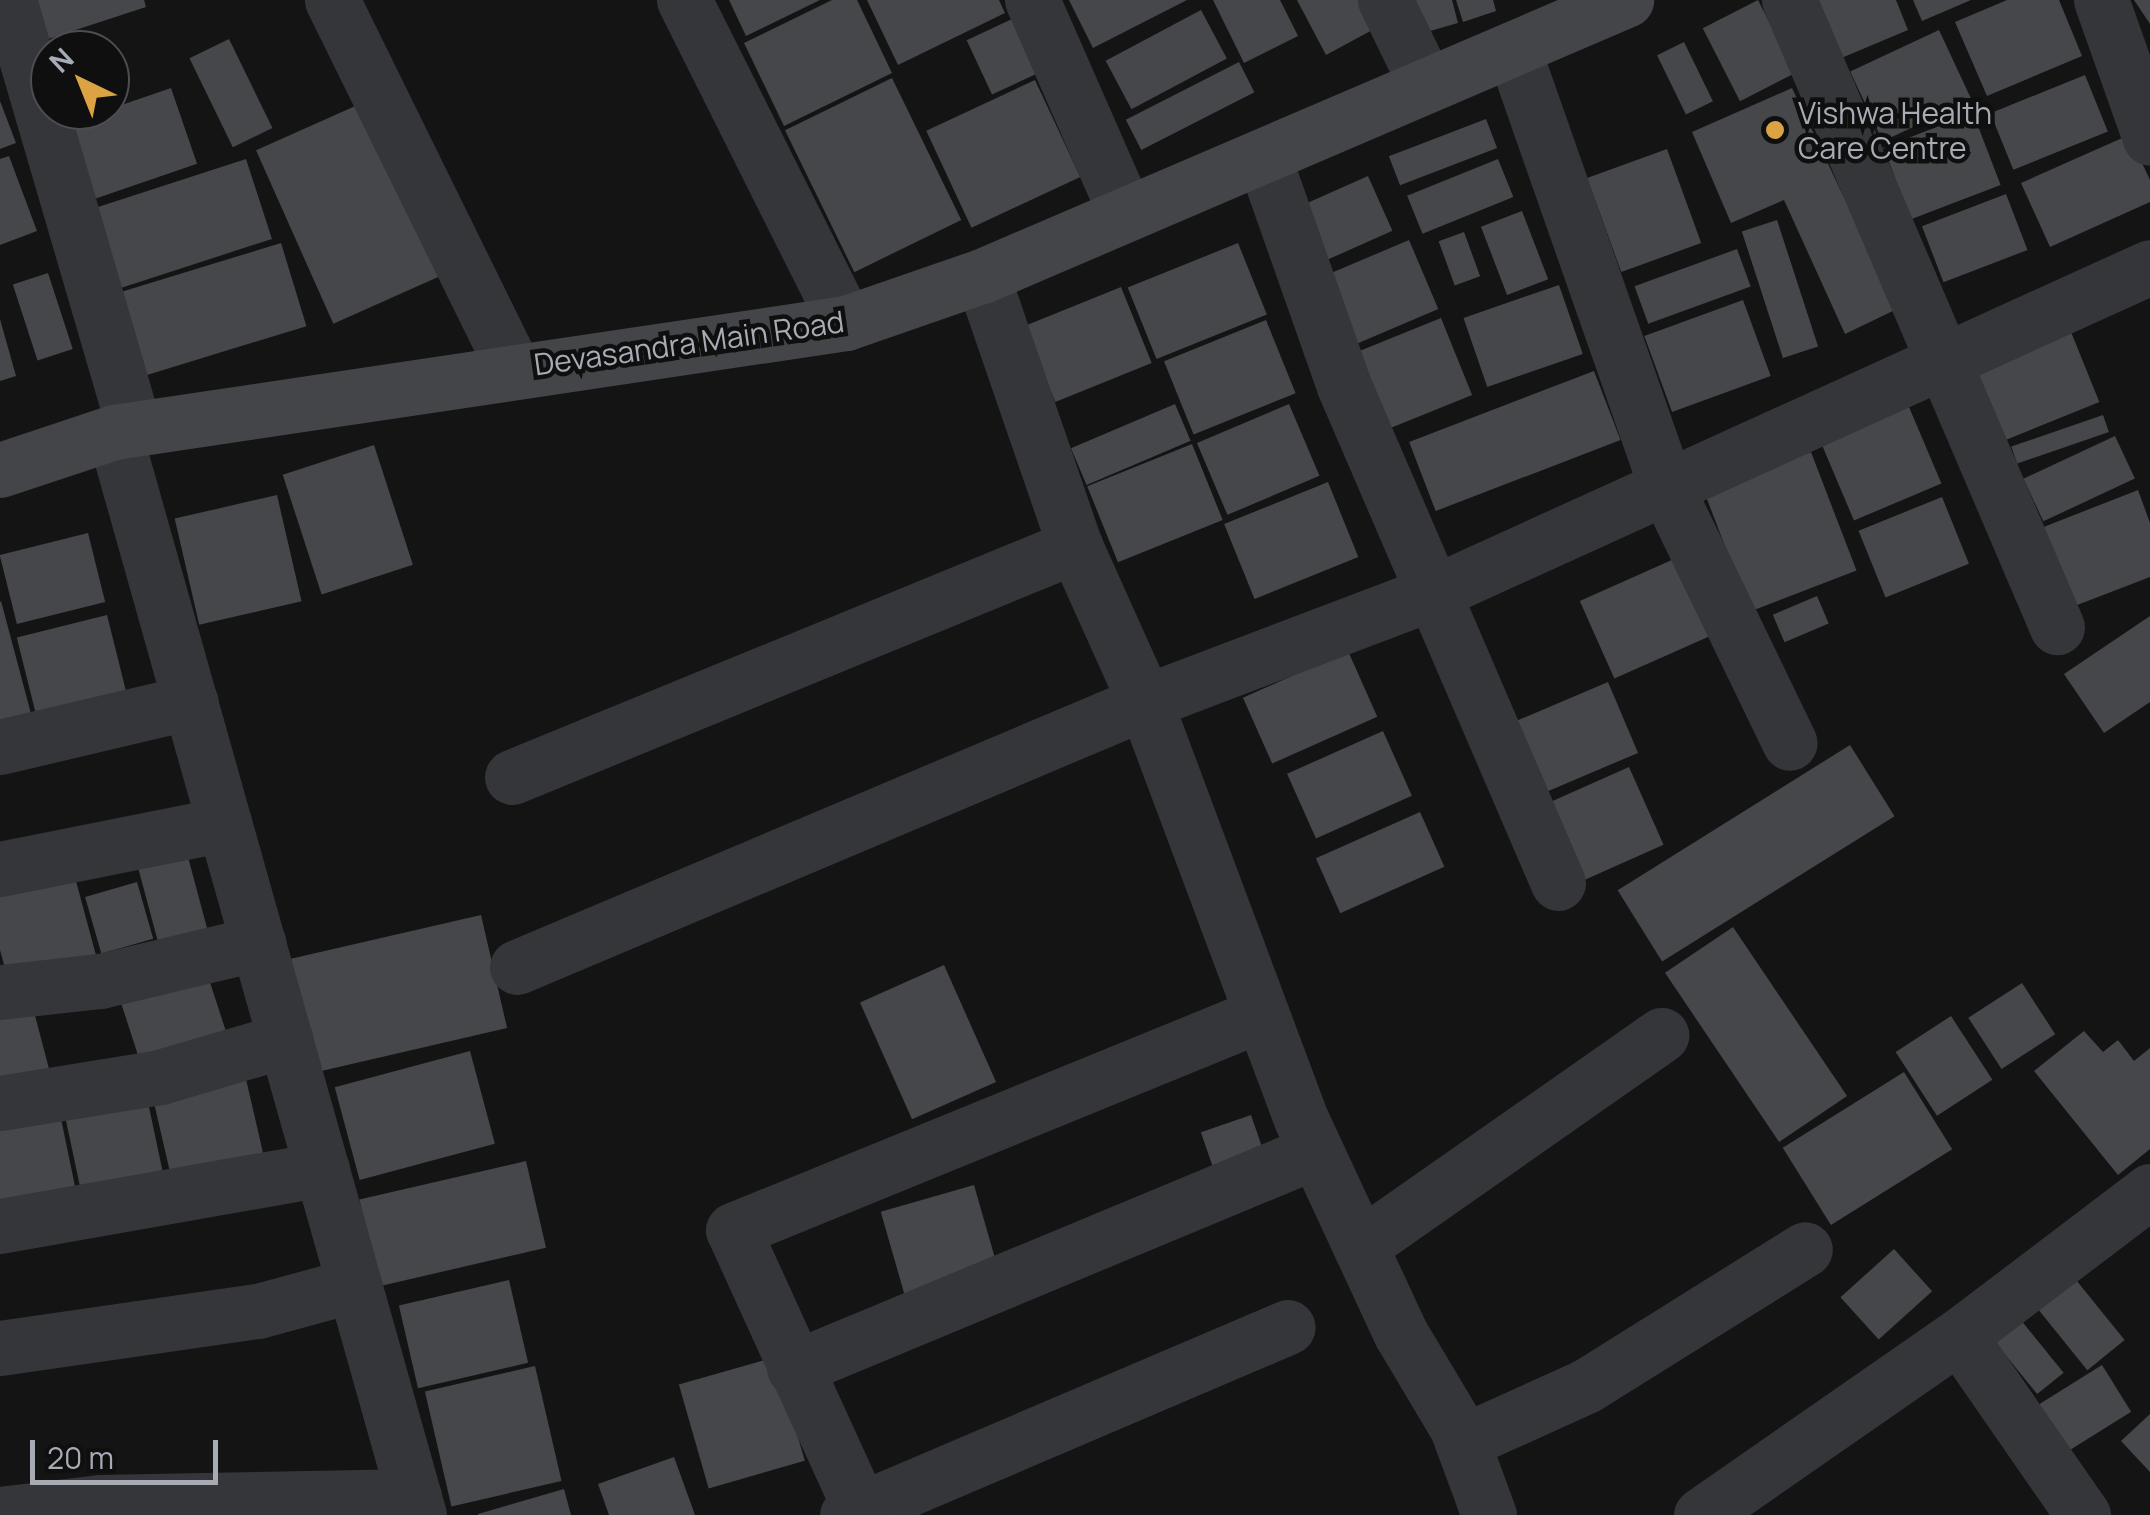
<!DOCTYPE html>
<style>
body{margin:0}
#map{position:relative;width:2150px;height:1515px;overflow:hidden;background:#141415;font-family:Manrope,sans-serif}
div>[style]{position:absolute}
.building>*{inset:0;background:#46474a;transform-origin:0 0}
.street>*{height:55px;margin:-27.5px;padding:0 27.5px;transform-origin:27.5px;border-radius:27.5px;background:#35363a}
.secondary>*{height:55px;margin:-27.5px;padding:0 27.5px;transform-origin:27.5px;border-radius:27.5px;background:#434549}
.dots>*{width:28px;height:28px;translate:-50% -50%;box-sizing:border-box;border:5px solid #0f0f10;border-radius:50%}
span{translate:-50% -50%;white-space:nowrap;text-align:center;line-height:1.15;-webkit-text-stroke:9px #0f0f10;paint-order:stroke}
.poi-label{font-size:30px;color:#a7abb4}
.left{translate:0 -50%;text-align:left}
.street-label{font-size:30px;color:#a7abb4}
.north{position:absolute;left:30px;top:30px;width:100px;height:100px;box-sizing:border-box;background:#0f0f10;border:2px solid #4c4d52;border-radius:50%;rotate:317deg;font-size:28px;font-weight:700;line-height:40px;text-align:center;color:#a7abb4}
.north::after{content:'';display:block;margin:auto;width:35px;height:45px;background:#dca344;clip-path:polygon(50% 0,100% 100%,50% 72%,0 100%)}
.scale{position:absolute;left:30px;top:1440px;width:188px;height:45px;box-sizing:border-box;border:5px solid #a7abb4;border-top:0;padding-left:12px;font-size:30px;line-height:35px;white-space:nowrap;color:#a7abb4;-webkit-text-stroke:8px #0f0f10;paint-order:stroke}
</style>
<div id="map">
<div class="building">
<i style="clip-path:polygon(29px 0,144px 0,146px 7px,42px 41px)"></i>
<i style="clip-path:polygon(729px 0,820px 0,746px 36px)"></i>
<i style="clip-path:polygon(832px 0,857px 0,892px 73px,784px 126px,744px 43px)"></i>
<i style="clip-path:polygon(867px 0,999px 0,1005px 13px,898px 65px)"></i>
<i style="clip-path:polygon(1069px 0,1187px 0,1093px 48px)"></i>
<i style="clip-path:polygon(1213px 0,1280px 0,1298px 36px,1244px 63px)"></i>
<i style="clip-path:polygon(1297px 0,1360px 0,1376px 28px,1326px 55px)"></i>
<i style="clip-path:polygon(1413px 0,1452px 0,1458px 23px,1423px 33px)"></i>
<i style="clip-path:polygon(1456px 0,1493px 0,1496px 11px,1463px 22px)"></i>
<i style="left:1758px;top:0;width:82px;height:62px;rotate:63deg"></i>
<i style="clip-path:polygon(1814px 0,1896px 0,1908px 30px,1839px 59px)"></i>
<i style="clip-path:polygon(1913px 0,1971px 0,1922px 21px)"></i>
<i style="clip-path:polygon(2007px 0,2059px 0,2082px 56px,1987px 96px,1955px 22px)"></i>
<i style="clip-path:polygon(2134px 0,2150px 0,2150px 24px)"></i>
<i style="left:1201px;top:10px;width:55px;height:108px;rotate:62deg"></i>
<i style="left:1012px;top:19px;width:60px;height:50px;rotate:65deg"></i>
<i style="left:1939px;top:30px;width:77px;height:98px;rotate:65deg"></i>
<i style="left:229px;top:39px;width:99px;height:44px;rotate:64deg"></i>
<i style="left:1684px;top:42px;width:66px;height:30px;rotate:64deg"></i>
<i style="left:1239px;top:62px;width:34px;height:127px;rotate:63deg"></i>
<i style="left:2085px;top:75px;width:61px;height:102px;rotate:68deg"></i>
<i style="left:892px;top:78px;width:158px;height:119px;rotate:64deg"></i>
<i style="left:1035px;top:80px;width:107px;height:120px;rotate:65deg"></i>
<i style="left:171px;top:88px;width:80px;height:107px;rotate:71deg"></i>
<i style="clip-path:polygon(1792px 88px,1897px 309px,1845px 334px,1784px 200px,1731px 223px,1692px 132px)"></i>
<i style="clip-path:polygon(0 101px,16px 143px,0 149px)"></i>
<i style="left:362px;top:103px;width:190px;height:116px;rotate:66deg"></i>
<i style="left:1973px;top:113px;width:77px;height:96px;rotate:69deg"></i>
<i style="left:1486px;top:119px;width:31px;height:104px;rotate:69deg"></i>
<i style="clip-path:polygon(2129px 135px,2150px 180px,2150px 202px,2050px 247px,2021px 183px)"></i>
<i style="left:1667px;top:149px;width:100px;height:85px;rotate:70deg"></i>
<i style="clip-path:polygon(9px 156px,37px 231px,0 245px,0 159px)"></i>
<i style="left:246px;top:159px;width:84px;height:171px;rotate:72deg"></i>
<i style="left:1498px;top:159px;width:41px;height:98px;rotate:68deg"></i>
<i style="left:1368px;top:176px;width:60px;height:72px;rotate:66deg"></i>
<i style="left:2006px;top:194px;width:60px;height:90px;rotate:69deg"></i>
<i style="left:1522px;top:211px;width:73px;height:44px;rotate:69deg"></i>
<i style="left:1777px;top:220px;width:133px;height:37px;rotate:72deg"></i>
<i style="left:1464px;top:232px;width:47px;height:27px;rotate:70deg"></i>
<i style="left:1409px;top:240px;width:75px;height:109px;rotate:67deg"></i>
<i style="left:281px;top:243px;width:87px;height:176px;rotate:73deg"></i>
<i style="left:1238px;top:243px;width:77px;height:119px;rotate:68deg"></i>
<i style="left:1737px;top:249px;width:40px;height:109px;rotate:70deg"></i>
<i style="left:48px;top:273px;width:80px;height:37px;rotate:72deg"></i>
<i style="left:1559px;top:285px;width:73px;height:101px;rotate:71deg"></i>
<i style="left:1121px;top:287px;width:82px;height:104px;rotate:68deg"></i>
<i style="left:1743px;top:300px;width:81px;height:105px;rotate:70deg"></i>
<i style="left:1441px;top:318px;width:83px;height:100px;rotate:68deg"></i>
<i style="clip-path:polygon(0 319px,16px 376px,0 381px)"></i>
<i style="left:1266px;top:320px;width:79px;height:110px;rotate:68deg"></i>
<i style="left:2069px;top:327px;width:81px;height:105px;rotate:68deg"></i>
<i style="left:1594px;top:371px;width:74px;height:198px;rotate:69deg"></i>
<i style="left:1175px;top:404px;width:40px;height:113px;rotate:67deg"></i>
<i style="left:1289px;top:404px;width:78px;height:100px;rotate:67deg"></i>
<i style="left:1909px;top:407px;width:83px;height:95px;rotate:67deg"></i>
<i style="left:2103px;top:415px;width:18px;height:97px;rotate:71deg"></i>
<i style="left:2115px;top:436px;width:47px;height:101px;rotate:65deg"></i>
<i style="left:1192px;top:444px;width:82px;height:113px;rotate:68deg"></i>
<i style="left:374px;top:445px;width:126px;height:96px;rotate:72deg"></i>
<i style="left:1811px;top:452px;width:127px;height:114px;rotate:69deg"></i>
<i style="left:1328px;top:482px;width:81px;height:112px;rotate:68deg"></i>
<i style="clip-path:polygon(2138px 490px,2150px 523px,2150px 577px,2072px 607px,2041px 528px)"></i>
<i style="left:277px;top:495px;width:109px;height:105px;rotate:77deg"></i>
<i style="left:1942px;top:497px;width:72px;height:90px;rotate:68deg"></i>
<i style="left:88px;top:533px;width:71px;height:91px;rotate:76deg"></i>
<i style="left:1683px;top:555px;width:85px;height:113px;rotate:66deg"></i>
<i style="left:1817px;top:596px;width:30px;height:48px;rotate:67deg"></i>
<i style="clip-path:polygon(1px 601px,34px 725px,0 731px,0 602px)"></i>
<i style="left:107px;top:615px;width:89px;height:93px;rotate:76deg"></i>
<i style="clip-path:polygon(2150px 616px,2150px 702px,2104px 733px,2064px 674px)"></i>
<i style="left:1348px;top:651px;width:72px;height:115px;rotate:66deg"></i>
<i style="left:1608px;top:682px;width:77px;height:112px;rotate:67deg"></i>
<i style="left:1383px;top:731px;width:71px;height:105px;rotate:66deg"></i>
<i style="left:1850px;top:745px;width:84px;height:274px;rotate:58deg"></i>
<i style="left:1629px;top:767px;width:85px;height:104px;rotate:66deg"></i>
<i style="left:1420px;top:812px;width:60px;height:114px;rotate:66deg"></i>
<i style="left:184px;top:842px;width:98px;height:51px;rotate:75deg"></i>
<i style="clip-path:polygon(73px 870px,97px 959px,9px 983px,0 950px,0 890px)"></i>
<i style="left:137px;top:882px;width:59px;height:54px;rotate:74deg"></i>
<i style="left:481px;top:915px;width:116px;height:195px;rotate:77deg"></i>
<i style="left:1733px;top:927px;width:204px;height:82px;rotate:56deg"></i>
<i style="left:944px;top:965px;width:128px;height:92px;rotate:66deg"></i>
<i style="left:206px;top:970px;width:80px;height:91px;rotate:72deg"></i>
<i style="left:2022px;top:983px;width:61px;height:64px;rotate:57deg"></i>
<i style="clip-path:polygon(32px 1004px,53px 1084px,0 1090px,0 1008px)"></i>
<i style="left:1951px;top:1016px;width:76px;height:66px;rotate:57deg"></i>
<i style="clip-path:polygon(2084px 1031px,2103px 1052px,2118px 1040px,2134px 1061px,2150px 1048px,2150px 1149px,2118px 1175px,2034px 1071px)"></i>
<i style="left:470px;top:1051px;width:96px;height:140px;rotate:75deg"></i>
<i style="left:1904px;top:1072px;width:91px;height:143px;rotate:58deg"></i>
<i style="left:246px;top:1079px;width:92px;height:95px;rotate:77deg"></i>
<i style="left:146px;top:1093px;width:93px;height:84px;rotate:78deg"></i>
<i style="clip-path:polygon(59px 1109px,76px 1191px,0 1208px,0 1122px)"></i>
<i style="left:1251px;top:1115px;width:65px;height:53px;rotate:71deg"></i>
<i style="left:526px;top:1161px;width:89px;height:171px;rotate:77deg"></i>
<i style="left:974px;top:1185px;width:110px;height:97px;rotate:74deg"></i>
<i style="left:1894px;top:1249px;width:57px;height:72px;rotate:48deg"></i>
<i style="left:2068px;top:1270px;width:90px;height:48px;rotate:51deg"></i>
<i style="left:509px;top:1280px;width:85px;height:113px;rotate:77deg"></i>
<i style="left:2012px;top:1309px;width:82px;height:34px;rotate:51deg"></i>
<i style="left:775px;top:1357px;width:108px;height:100px;rotate:74deg"></i>
<i style="left:2102px;top:1365px;width:55px;height:75px;rotate:58deg"></i>
<i style="left:535px;top:1366px;width:118px;height:113px;rotate:77deg"></i>
<i style="clip-path:polygon(2150px 1414px,2150px 1472px,2121px 1441px)"></i>
<i style="clip-path:polygon(674px 1457px,695px 1515px,609px 1515px,598px 1484px)"></i>
<i style="clip-path:polygon(564px 1489px,571px 1515px,478px 1515px,478px 1514px)"></i>
</div>
<div class="street">
<i style="left:9px;top:0;width:448px;rotate:73.7deg"></i>
<i style="left:332px;top:0;width:410px;rotate:63.8deg"></i>
<i style="left:684px;top:0;width:361px;rotate:63.4deg"></i>
<i style="left:1032px;top:0;width:232px;rotate:66.3deg"></i>
<i style="left:1385px;top:0;width:93px;rotate:64deg"></i>
<i style="left:1789px;top:0;width:682px;rotate:66.86deg"></i>
<i style="left:2101px;top:0;width:146px;rotate:70.5deg"></i>
<i style="left:1513px;top:49px;width:464px;rotate:70.7deg"></i>
<i style="left:1666px;top:487px;width:284px;rotate:64.2deg"></i>
<i style="left:1263px;top:156px;width:244px;rotate:70.6deg"></i>
<i style="left:1344px;top:386px;width:541px;rotate:66.7deg"></i>
<i style="left:982px;top:276px;width:286px;rotate:71deg"></i>
<i style="left:1075px;top:546px;width:171px;rotate:65.8deg"></i>
<i style="left:1145px;top:702px;width:447px;rotate:69.5deg"></i>
<i style="left:1302px;top:1121px;width:235px;rotate:65.1deg"></i>
<i style="left:1401px;top:1334px;width:109px;rotate:59.2deg"></i>
<i style="left:1457px;top:1428px;width:93px;rotate:69.8deg"></i>
<i style="left:114px;top:432px;width:1125px;rotate:74.27deg"></i>
<i style="left:0;top:747px;width:196px;rotate:-13.3deg"></i>
<i style="left:512px;top:777px;width:609px;rotate:-22.31deg"></i>
<i style="left:0;top:869px;width:229px;rotate:-11.3deg"></i>
<i style="left:517px;top:967px;width:682px;rotate:-22.88deg"></i>
<i style="left:1145px;top:702px;width:310px;rotate:-20.8deg"></i>
<i style="left:1435px;top:592px;width:785px;rotate:-24.44deg"></i>
<i style="left:0;top:992px;width:101px;rotate:-6.3deg"></i>
<i style="left:100px;top:981px;width:163px;rotate:-13.5deg"></i>
<i style="left:0;top:1103px;width:162px;rotate:-9.2deg"></i>
<i style="left:160px;top:1077px;width:131px;rotate:-16.4deg"></i>
<i style="left:0;top:1226px;width:327px;rotate:-10deg"></i>
<i style="left:1360px;top:1246px;width:368px;rotate:-35deg"></i>
<i style="left:1959px;top:1336px;width:218px;rotate:55.3deg"></i>
<i style="left:0;top:1348px;width:261px;rotate:-8.2deg"></i>
<i style="left:258px;top:1311px;width:99px;rotate:-15.2deg"></i>
<i style="left:794px;top:1368px;width:565px;rotate:-22.57deg"></i>
<i style="left:1462px;top:1442px;width:136px;rotate:-24.3deg"></i>
<i style="left:1586px;top:1386px;width:258px;rotate:-32deg"></i>
<i style="left:0;top:1514px;width:101px;rotate:-6.8deg"></i>
<i style="left:100px;top:1502px;width:314px;rotate:-1.1deg"></i>
<i style="left:847px;top:1515px;width:479px;rotate:-23.1deg"></i>
<i style="left:863px;top:1515px;width:313px;rotate:-114.5deg"></i>
<i style="left:733px;top:1230px;width:571px;rotate:-22.21deg"></i>
<i style="left:1701px;top:1515px;width:314px;rotate:-34.8deg"></i>
<i style="left:1959px;top:1336px;width:240px;rotate:-37.2deg"></i>
</div>
<div class="secondary">
<i style="left:0;top:470px;width:120px;rotate:-18.4deg"></i>
<i style="left:114px;top:432px;width:740px;rotate:-8.47deg"></i>
<i style="left:846px;top:323px;width:144px;rotate:-19.1deg"></i>
<i style="left:982px;top:276px;width:701px;rotate:-23.2deg"></i>
</div>
<div class="dots">
<i style="left:1775px;top:130px;background:#dca344"></i>
</div>
<div class="poi-label">
<span class="left" style="left:1798px;top:130px">Vishwa Health<br>Care Centre</span>
</div>
<div class="street-label">
<span style="left:689px;top:343px;rotate:-8deg">Devasandra Main Road</span>
</div>
<div class="north">N</div>
<div class="scale">20 m</div>
</div>
